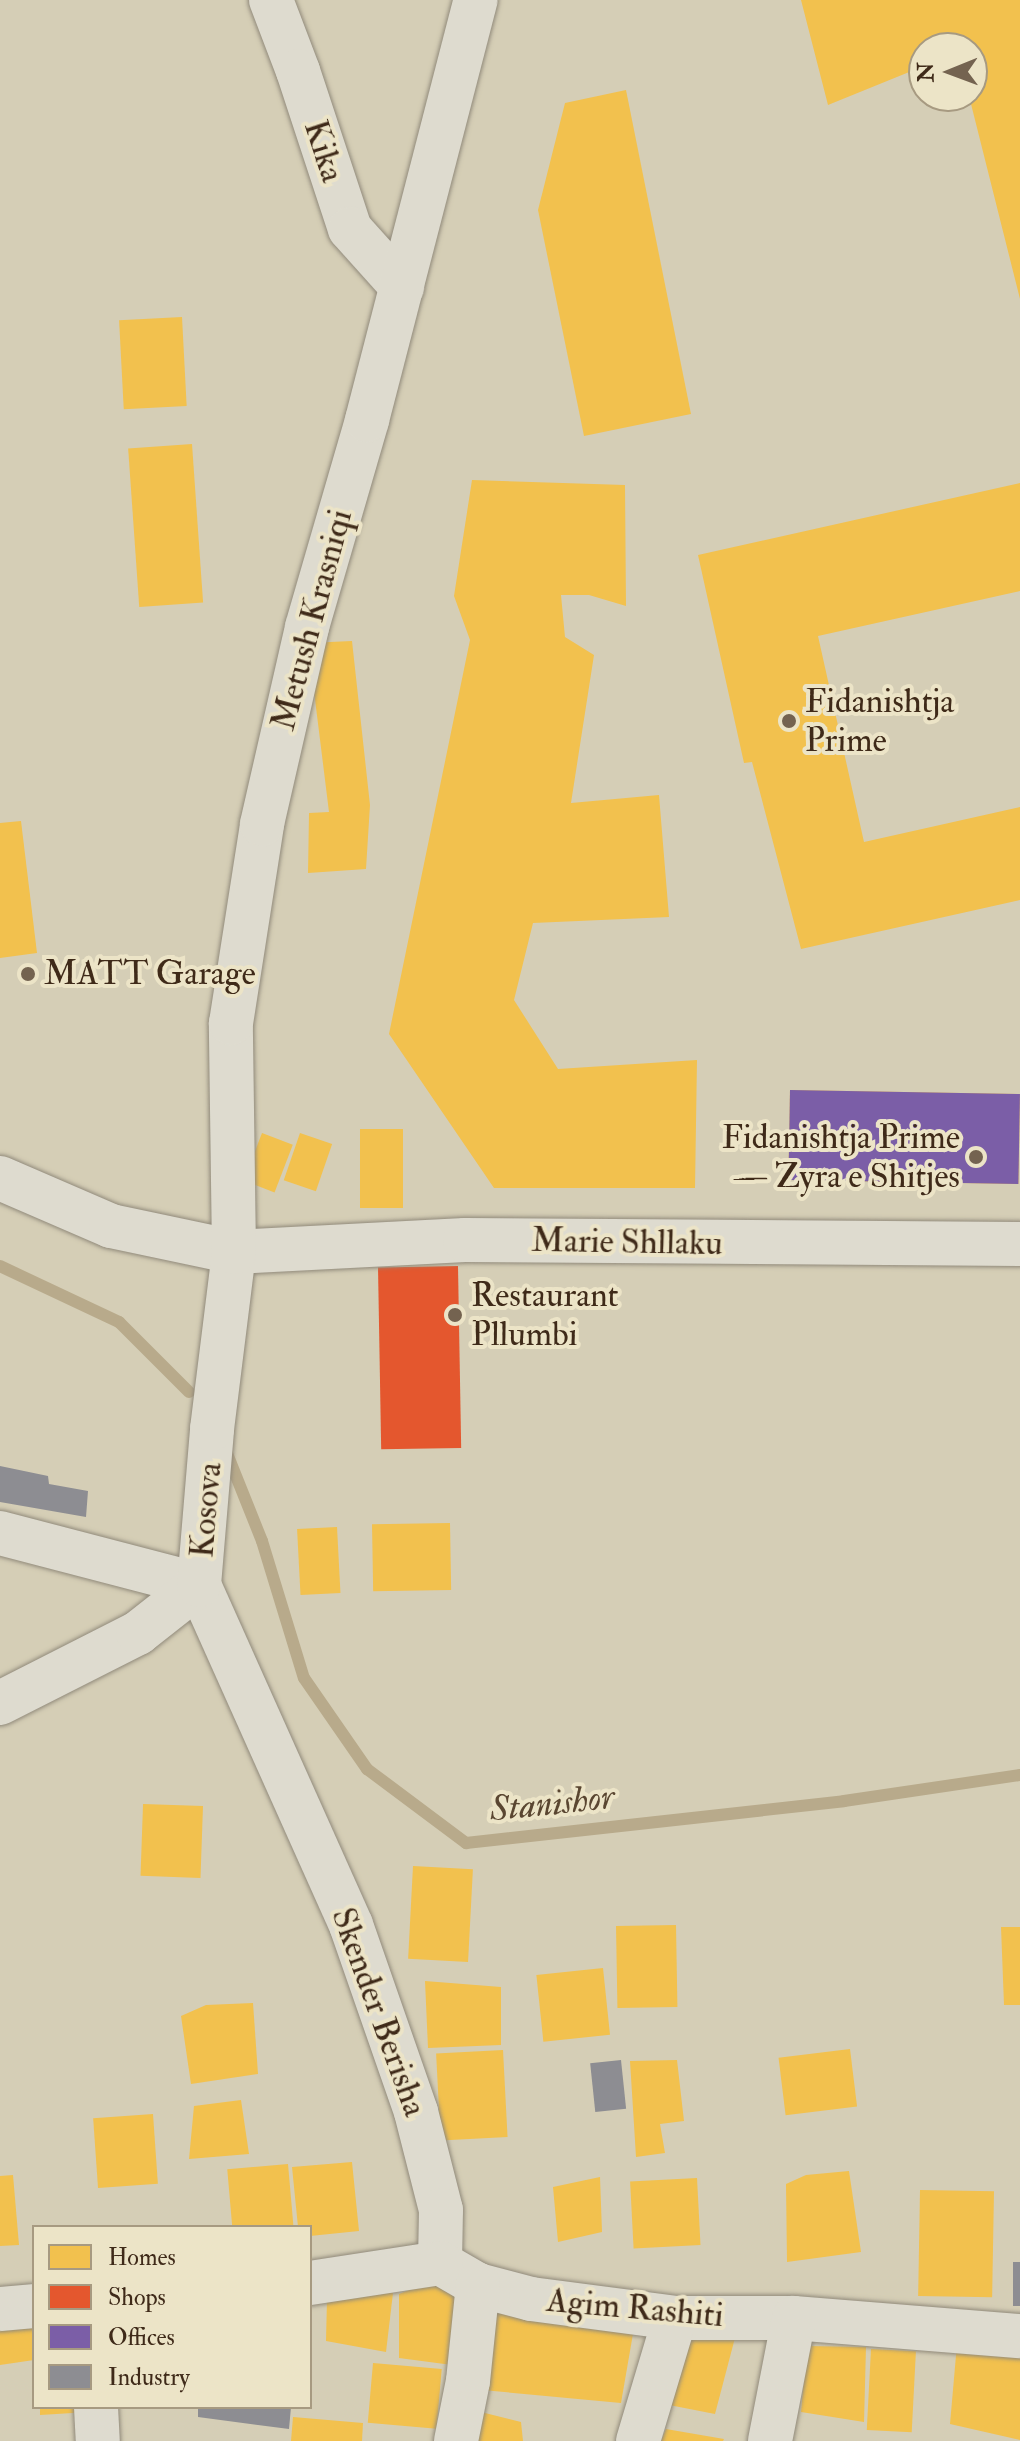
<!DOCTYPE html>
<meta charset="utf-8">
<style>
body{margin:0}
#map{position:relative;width:1020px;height:2441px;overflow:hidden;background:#d5ceb6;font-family:"IM FELL Double Pica",serif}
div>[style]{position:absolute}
.homes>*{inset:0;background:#f2c14e;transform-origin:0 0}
.shops>*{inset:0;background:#e4572e;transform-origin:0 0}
.offices>*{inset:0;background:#7b5ea7;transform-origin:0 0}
.industry>*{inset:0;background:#8d8d92;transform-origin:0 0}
.stream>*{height:12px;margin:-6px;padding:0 6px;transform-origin:6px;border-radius:6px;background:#b8aa8b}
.roads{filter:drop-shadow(0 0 2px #918a7b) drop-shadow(0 0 2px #918a7b)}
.minor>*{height:44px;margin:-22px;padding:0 22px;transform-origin:22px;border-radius:22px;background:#dedbcf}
.dots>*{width:22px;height:22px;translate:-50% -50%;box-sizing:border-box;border:4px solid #ece4c7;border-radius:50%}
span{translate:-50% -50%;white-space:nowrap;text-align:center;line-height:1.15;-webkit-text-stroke:8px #ece4c7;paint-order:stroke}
.street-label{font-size:34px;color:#3f2a19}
.poi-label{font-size:34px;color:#3f2a19}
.left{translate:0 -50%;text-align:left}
.right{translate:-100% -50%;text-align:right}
.water-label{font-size:36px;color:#5a4631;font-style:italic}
.legend{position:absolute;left:32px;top:2225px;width:280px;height:184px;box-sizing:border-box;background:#ece4c7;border:2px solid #a79a81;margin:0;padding:10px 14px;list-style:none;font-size:24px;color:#3f2a19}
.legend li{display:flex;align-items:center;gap:16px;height:40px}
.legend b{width:40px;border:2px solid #a79a81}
.north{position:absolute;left:908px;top:32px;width:80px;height:80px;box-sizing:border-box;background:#ece4c7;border:2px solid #a79a81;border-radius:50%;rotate:269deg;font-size:22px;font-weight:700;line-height:32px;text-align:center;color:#3f2a19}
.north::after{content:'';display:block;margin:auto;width:28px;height:36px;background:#746350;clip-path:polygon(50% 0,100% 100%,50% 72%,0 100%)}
</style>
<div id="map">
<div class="homes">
<i style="clip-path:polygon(801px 0,1020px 0,1020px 299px,969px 96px,972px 96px,972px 48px,924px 48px,924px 66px,828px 105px)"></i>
<i style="clip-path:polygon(626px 90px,691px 414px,584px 436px,538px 210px,565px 103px)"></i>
<i style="left:182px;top:317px;width:89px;height:63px;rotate:87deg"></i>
<i style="left:192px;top:444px;width:159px;height:64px;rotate:86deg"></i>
<i style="clip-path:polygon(472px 480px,625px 485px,626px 606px,589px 595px,561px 595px,565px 637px,594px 655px,571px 803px,659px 795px,669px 917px,533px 923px,514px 1000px,558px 1069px,697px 1060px,695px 1188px,494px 1188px,389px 1034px,470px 640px,454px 596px)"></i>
<i style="clip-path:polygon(1020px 483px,1020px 591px,818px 636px,864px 842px,1020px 807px,1020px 900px,801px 949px,752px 762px,744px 763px,698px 555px)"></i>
<i style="clip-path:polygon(352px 641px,370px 805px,366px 869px,308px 873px,309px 813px,329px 812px,308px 643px)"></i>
<i style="clip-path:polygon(21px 821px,37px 953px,0 958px,0 823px)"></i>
<i style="left:790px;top:1090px;width:230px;height:90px;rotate:1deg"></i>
<i style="left:360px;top:1129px;width:43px;height:79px"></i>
<i style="left:262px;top:1133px;width:33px;height:51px;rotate:21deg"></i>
<i style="left:300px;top:1133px;width:34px;height:50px;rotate:19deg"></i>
<i style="left:450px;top:1523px;width:67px;height:78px;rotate:89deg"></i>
<i style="left:337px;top:1527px;width:66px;height:40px;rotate:87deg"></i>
<i style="left:203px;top:1806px;width:72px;height:60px;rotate:92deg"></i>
<i style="left:413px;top:1866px;width:60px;height:93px;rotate:3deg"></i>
<i style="left:676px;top:1925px;width:82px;height:60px;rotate:89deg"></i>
<i style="clip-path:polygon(1001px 1927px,1020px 1927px,1020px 2005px,1004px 2005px)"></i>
<i style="left:603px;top:1968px;width:67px;height:67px;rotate:84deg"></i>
<i style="clip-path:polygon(425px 1981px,501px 1987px,501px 2045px,428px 2048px)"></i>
<i style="clip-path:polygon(253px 2003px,258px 2074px,191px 2084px,181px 2016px,206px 2005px)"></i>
<i style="left:850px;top:2049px;width:58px;height:72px;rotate:83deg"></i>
<i style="left:503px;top:2050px;width:87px;height:67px;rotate:87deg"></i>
<i style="clip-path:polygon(677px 2060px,684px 2121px,660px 2124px,665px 2153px,636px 2157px,630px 2061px)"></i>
<i style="clip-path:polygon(241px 2100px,249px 2154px,189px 2159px,194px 2106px)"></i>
<i style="left:153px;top:2114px;width:70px;height:60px;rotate:86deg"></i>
<i style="clip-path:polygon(352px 2162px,359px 2231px,310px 2236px,310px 2227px,298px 2227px,292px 2167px)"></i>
<i style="left:288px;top:2164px;width:63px;height:61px;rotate:85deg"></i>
<i style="clip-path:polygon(849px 2171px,861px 2252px,787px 2262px,786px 2184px,806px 2175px)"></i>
<i style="clip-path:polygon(13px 2175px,19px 2245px,0 2246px,0 2176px)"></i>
<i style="clip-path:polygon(600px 2177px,602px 2232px,558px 2242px,553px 2187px)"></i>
<i style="left:697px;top:2178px;width:67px;height:67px;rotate:87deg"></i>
<i style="left:920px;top:2190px;width:74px;height:106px;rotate:1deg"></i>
<i style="clip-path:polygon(432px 2281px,465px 2292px,452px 2365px,399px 2358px,399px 2294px)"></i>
<i style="clip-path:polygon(365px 2291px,393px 2293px,386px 2352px,326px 2341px,327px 2299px)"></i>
<i style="clip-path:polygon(490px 2305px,634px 2328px,621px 2403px,482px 2390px)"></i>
<i style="clip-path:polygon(34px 2325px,34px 2360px,0 2365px,0 2330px)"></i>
<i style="clip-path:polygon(681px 2331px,736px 2334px,715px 2414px,659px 2403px)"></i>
<i style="clip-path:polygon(957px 2344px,1020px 2349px,1020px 2440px,950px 2424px)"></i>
<i style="clip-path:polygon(807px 2346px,866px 2347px,864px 2422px,801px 2412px)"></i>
<i style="left:871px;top:2349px;width:45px;height:81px;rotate:3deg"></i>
<i style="left:373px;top:2363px;width:69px;height:60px;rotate:5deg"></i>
<i style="clip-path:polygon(40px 2407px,88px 2407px,89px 2412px,40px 2415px)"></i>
<i style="clip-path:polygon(473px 2410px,521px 2422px,523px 2441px,469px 2441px)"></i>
<i style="clip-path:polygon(293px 2417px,363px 2423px,362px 2441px,291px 2441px)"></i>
<i style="clip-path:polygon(666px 2429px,724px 2439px,723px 2441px,661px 2441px)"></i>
</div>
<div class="shops">
<i style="left:458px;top:1266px;width:182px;height:80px;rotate:89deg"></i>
</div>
<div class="offices">
<i style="left:790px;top:1090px;width:230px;height:90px;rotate:1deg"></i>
</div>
<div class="industry">
<i style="clip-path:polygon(0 1466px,48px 1476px,49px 1484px,88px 1491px,86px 1517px,0 1502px)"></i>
<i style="left:621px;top:2060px;width:49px;height:31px;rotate:84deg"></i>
<i style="left:1020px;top:2262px;width:44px;height:7px;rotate:90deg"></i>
<i style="clip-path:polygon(198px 2407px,291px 2407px,289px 2429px,198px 2417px)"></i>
</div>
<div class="stream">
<i style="left:0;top:1266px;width:132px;rotate:25.2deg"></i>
<i style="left:119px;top:1322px;width:99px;rotate:45deg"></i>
<i style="left:226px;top:1451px;width:97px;rotate:68.2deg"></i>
<i style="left:262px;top:1541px;width:143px;rotate:73deg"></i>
<i style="left:304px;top:1678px;width:111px;rotate:55.3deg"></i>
<i style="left:367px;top:1769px;width:124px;rotate:36.8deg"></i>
<i style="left:466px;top:1843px;width:380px;rotate:-6.3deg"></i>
<i style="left:844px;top:1801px;width:178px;rotate:-8.4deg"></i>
</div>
<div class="roads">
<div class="minor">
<i style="left:271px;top:0;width:76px;rotate:69.2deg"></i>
<i style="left:298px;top:71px;width:166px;rotate:71.8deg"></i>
<i style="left:350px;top:229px;width:78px;rotate:48.1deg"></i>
<i style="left:0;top:1178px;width:121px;rotate:23.4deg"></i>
<i style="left:111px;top:1226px;width:126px;rotate:11.9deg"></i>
<i style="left:234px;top:1252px;width:231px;rotate:-3deg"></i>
<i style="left:465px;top:1240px;width:555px;rotate:0.41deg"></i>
<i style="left:0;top:1533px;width:206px;rotate:14.6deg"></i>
<i style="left:199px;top:1585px;width:372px;rotate:65.9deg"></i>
<i style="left:351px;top:1925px;width:198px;rotate:70.8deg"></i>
<i style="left:416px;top:2112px;width:101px;rotate:75.7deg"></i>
<i style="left:441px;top:2210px;width:53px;rotate:91.1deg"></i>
<i style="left:440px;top:2263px;width:44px;rotate:30.1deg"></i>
<i style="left:478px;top:2285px;width:55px;rotate:14.8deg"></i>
<i style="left:531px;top:2299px;width:145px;rotate:7.5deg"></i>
<i style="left:675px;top:2318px;width:119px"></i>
<i style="left:794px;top:2318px;width:227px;rotate:4.6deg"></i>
<i style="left:0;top:1703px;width:155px;rotate:-26.9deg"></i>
<i style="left:138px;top:1633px;width:78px;rotate:-38.2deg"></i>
<i style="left:199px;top:1585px;width:157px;rotate:-85.2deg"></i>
<i style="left:212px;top:1429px;width:178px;rotate:-82.9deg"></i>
<i style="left:234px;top:1252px;width:229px;rotate:-90.8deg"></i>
<i style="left:231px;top:1023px;width:201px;rotate:-81.1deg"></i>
<i style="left:262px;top:824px;width:202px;rotate:-77.1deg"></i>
<i style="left:307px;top:627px;width:216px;rotate:-73.8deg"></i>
<i style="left:367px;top:420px;width:434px;rotate:-75.5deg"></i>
<i style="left:310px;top:2283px;width:132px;rotate:-8.7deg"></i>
<i style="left:0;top:2309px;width:34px;rotate:-5deg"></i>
<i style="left:96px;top:2407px;width:34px;rotate:87deg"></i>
<i style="left:456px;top:2441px;width:61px;rotate:-78.7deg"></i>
<i style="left:468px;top:2381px;width:97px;rotate:-84.1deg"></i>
<i style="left:638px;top:2441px;width:128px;rotate:-73.3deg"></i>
<i style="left:770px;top:2441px;width:125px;rotate:-79deg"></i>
</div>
</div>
<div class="dots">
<i style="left:789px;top:721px;background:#746350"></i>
<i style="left:28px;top:974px;background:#746350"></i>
<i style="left:976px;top:1157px;background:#746350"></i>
<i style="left:455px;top:1315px;background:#746350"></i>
</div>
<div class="street-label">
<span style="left:324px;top:151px;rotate:72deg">Kika</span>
<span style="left:312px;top:620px;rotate:-75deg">Metush Krasniqi</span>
<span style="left:627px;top:1242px;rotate:1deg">Marie Shllaku</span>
<span style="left:206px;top:1510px;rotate:-85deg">Kosova</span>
<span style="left:379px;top:2012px;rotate:70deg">Skender Berisha</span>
<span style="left:635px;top:2308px;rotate:5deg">Agim Rashiti</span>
</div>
<div class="poi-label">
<span class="left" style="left:805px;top:721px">Fidanishtja<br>Prime</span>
<span class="left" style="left:44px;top:974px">MATT Garage</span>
<span class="right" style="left:960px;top:1157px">Fidanishtja Prime<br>— Zyra e Shitjes</span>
<span class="left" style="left:471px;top:1315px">Restaurant<br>Pllumbi</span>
</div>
<div class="water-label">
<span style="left:552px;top:1803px;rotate:-6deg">Stanishor</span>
</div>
<ul class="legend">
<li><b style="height:22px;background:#f2c14e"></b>Homes</li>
<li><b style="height:22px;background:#e4572e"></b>Shops</li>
<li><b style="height:22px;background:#7b5ea7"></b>Offices</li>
<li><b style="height:22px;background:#8d8d92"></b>Industry</li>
</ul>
<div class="north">N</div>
</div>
